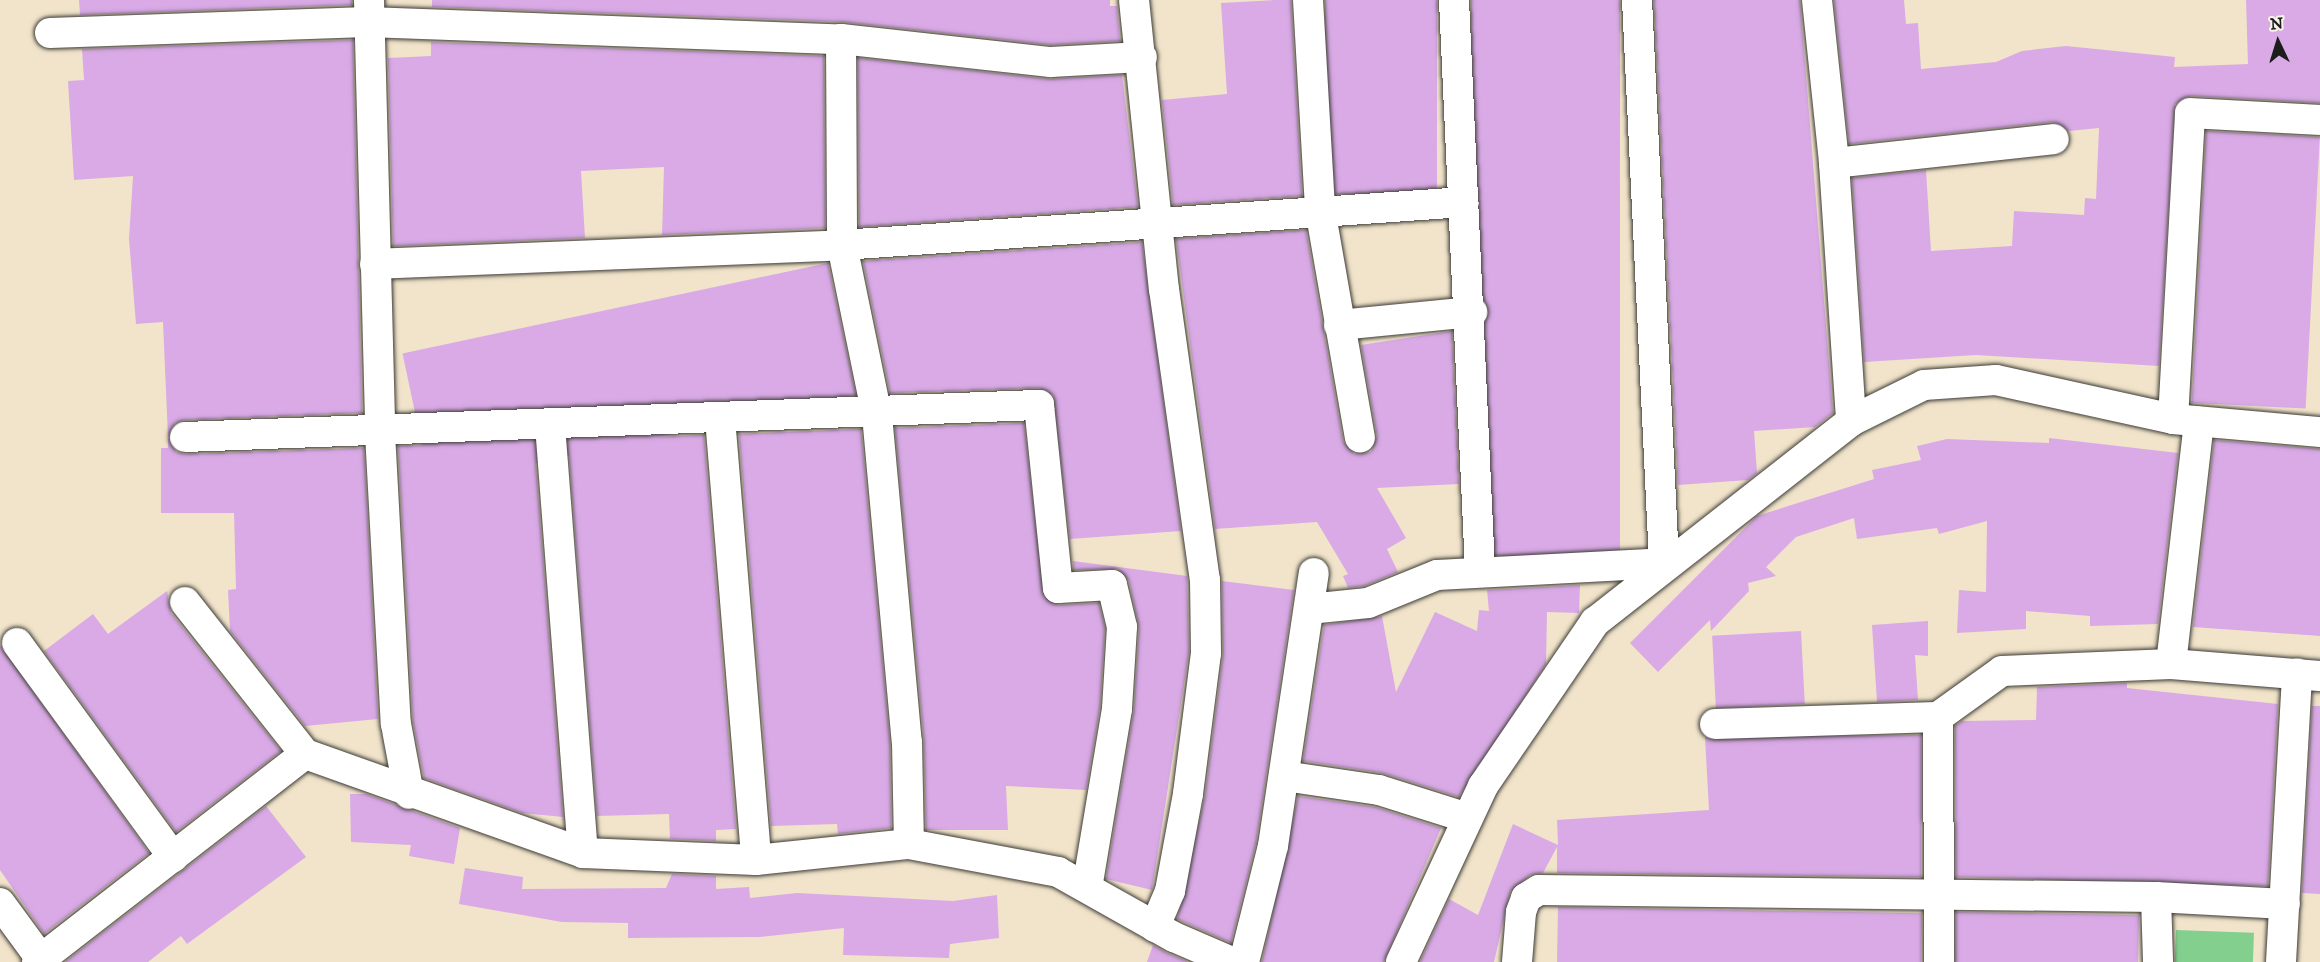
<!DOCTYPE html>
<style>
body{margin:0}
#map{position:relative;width:2320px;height:962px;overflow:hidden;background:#f1e4ca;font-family:"IM FELL DW Pica",serif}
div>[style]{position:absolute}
.green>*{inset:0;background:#83cf8d;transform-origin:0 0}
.building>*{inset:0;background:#d9aae6;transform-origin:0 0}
.roads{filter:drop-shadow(0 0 2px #3c3a36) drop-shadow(0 0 2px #3c3a36)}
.street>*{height:30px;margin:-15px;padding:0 15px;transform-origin:15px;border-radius:15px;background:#fff}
span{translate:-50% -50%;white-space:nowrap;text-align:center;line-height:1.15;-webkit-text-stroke:6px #f7f3e8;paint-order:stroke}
.north{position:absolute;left:2248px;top:12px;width:60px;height:60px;-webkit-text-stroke:4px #f7f3e8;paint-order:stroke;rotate:356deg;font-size:16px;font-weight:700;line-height:24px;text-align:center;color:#1c1c1c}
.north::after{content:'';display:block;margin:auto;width:21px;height:27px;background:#1c1c1c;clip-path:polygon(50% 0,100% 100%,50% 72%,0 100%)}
</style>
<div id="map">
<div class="green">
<i style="left:2176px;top:930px;width:78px;height:32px;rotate:2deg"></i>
</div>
<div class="building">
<i style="clip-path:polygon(79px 0,352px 0,352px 5px,80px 15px)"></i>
<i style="clip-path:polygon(432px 0,1110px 0,1110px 6px,1117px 6px,1120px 41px,1051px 45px,843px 22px,432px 7px)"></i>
<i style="clip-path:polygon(1276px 0,1291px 0,1302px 196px,1173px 205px,1162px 100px,1227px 94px,1221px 3px)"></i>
<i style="left:1325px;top:0;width:112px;height:194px"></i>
<i style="left:1471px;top:0;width:149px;height:556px"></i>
<i style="clip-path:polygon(1654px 0,1800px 0,1833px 413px,1815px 427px,1754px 431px,1757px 473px,1748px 480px,1678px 485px)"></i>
<i style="clip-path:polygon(1834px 0,1904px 0,1906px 24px,1918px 23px,1921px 69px,1996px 62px,2022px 51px,2066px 46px,2175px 57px,2174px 67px,2248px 64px,2246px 0,2320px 0,2320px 103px,2191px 96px,2175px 104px,2159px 366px,1976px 355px,1864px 362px,1852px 178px,1926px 170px,1931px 251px,2012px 246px,2014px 211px,2084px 215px,2085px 198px,2096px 199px,2099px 128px,2069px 131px,2052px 122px,1849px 144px)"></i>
<i style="clip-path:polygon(353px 40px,362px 413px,184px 420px,175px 423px,168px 437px,163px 322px,136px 324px,129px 239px,133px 176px,74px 180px,68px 81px,84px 80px,82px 49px)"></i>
<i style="clip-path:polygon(431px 42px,824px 56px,825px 228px,662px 235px,664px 167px,581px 171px,585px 238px,393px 246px,388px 58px,431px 56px)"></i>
<i style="clip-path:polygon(858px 58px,1049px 79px,1122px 75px,1138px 207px,859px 227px)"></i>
<i style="left:2206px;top:131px;width:114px;height:272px;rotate:3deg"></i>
<i style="clip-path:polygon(1306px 230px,1343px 441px,1354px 454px,1371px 452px,1377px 436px,1361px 345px,1452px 331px,1459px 484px,1377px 488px,1406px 538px,1387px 549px,1398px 572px,1364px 586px,1348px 588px,1343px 576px,1348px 574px,1317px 522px,1215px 529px,1176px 239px)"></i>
<i style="clip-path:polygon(1142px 242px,1181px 531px,1070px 539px,1053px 395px,1038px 388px,890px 393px,863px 261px)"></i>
<i style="left:828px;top:263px;width:135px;height:435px;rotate:78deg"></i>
<i style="clip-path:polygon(1024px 423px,1044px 597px,1058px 605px,1099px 603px,1105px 628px,1100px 707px,1086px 790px,1006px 786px,1008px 830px,926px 830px,924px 740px,895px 428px)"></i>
<i style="clip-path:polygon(861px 429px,890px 743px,891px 828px,838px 834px,837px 824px,771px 826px,739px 434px)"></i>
<i style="clip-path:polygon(704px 435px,736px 829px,716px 830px,716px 841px,670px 839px,669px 814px,597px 816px,568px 440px)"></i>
<i style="clip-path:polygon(168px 438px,176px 452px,186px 454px,364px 448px,378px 719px,305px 726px,230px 631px,228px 590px,236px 589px,234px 513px,161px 513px,161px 448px,168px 448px)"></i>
<i style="clip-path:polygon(2049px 438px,2178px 453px,2158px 624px,2090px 626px,2090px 616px,2026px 611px,2026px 629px,1957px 633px,1959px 590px,1986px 592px,1987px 521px,1939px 534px,1937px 528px,1857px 539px,1854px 518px,1796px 537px,1766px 567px,1776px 576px,1748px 583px,1749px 591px,1711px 631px,1710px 620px,1658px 672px,1630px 643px,1757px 516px,1874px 479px,1872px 470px,1921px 460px,1917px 446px,1947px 439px,2049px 443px)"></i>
<i style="clip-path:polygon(2214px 440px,2320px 449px,2320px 636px,2193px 627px)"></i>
<i style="clip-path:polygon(534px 441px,563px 817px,522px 813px,424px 778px,413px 722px,398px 446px)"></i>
<i style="clip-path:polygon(1073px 561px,1187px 576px,1189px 652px,1152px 890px,1106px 879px,1134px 710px,1139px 628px,1129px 581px,1118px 569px,1073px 570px)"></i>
<i style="clip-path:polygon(1222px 581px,1294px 590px,1256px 843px,1231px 943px,1177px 919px,1205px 796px,1223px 655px)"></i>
<i style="clip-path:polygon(1580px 585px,1579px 613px,1547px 612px,1546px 664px,1459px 797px,1382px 773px,1303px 761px,1324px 625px,1382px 616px,1396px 692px,1435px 612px,1477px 631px,1479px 610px,1489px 611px,1487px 590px)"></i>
<i style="clip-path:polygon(167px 591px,171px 613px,281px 751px,176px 832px,44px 651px,93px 614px,108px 634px)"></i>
<i style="clip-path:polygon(1928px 621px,1928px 656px,1915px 655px,1918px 700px,1877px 702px,1872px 625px)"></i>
<i style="left:1801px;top:631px;width:73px;height:89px;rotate:87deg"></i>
<i style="clip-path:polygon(0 645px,149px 853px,44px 934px,0 870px)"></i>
<i style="clip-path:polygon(2127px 683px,2127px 688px,2278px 704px,2268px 886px,1956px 877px,1955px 726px,1962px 721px,2036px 720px,2037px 687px)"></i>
<i style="clip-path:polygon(2312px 706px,2320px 706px,2320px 894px,2302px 893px)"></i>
<i style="clip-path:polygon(1921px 735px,1921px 877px,1557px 873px,1557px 847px,1543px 873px,1530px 875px,1510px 892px,1494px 962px,1420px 962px,1449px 899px,1478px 915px,1513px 824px,1558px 845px,1557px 820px,1709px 810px,1705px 737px)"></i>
<i style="clip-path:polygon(350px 794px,366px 794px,460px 828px,454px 864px,409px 856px,411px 845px,351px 842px)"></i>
<i style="clip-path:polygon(1298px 796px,1375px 807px,1441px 828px,1384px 962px,1262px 962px)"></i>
<i style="clip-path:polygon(266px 806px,306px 857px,187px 944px,181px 936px,148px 962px,65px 962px)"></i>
<i style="clip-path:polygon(465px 868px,523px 877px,522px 889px,666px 888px,672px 874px,716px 876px,716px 889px,749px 887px,750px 898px,797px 893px,953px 901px,997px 895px,999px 938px,950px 944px,949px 958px,843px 955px,844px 928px,760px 937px,628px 938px,628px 923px,562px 922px,459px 904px)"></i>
<i style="left:1558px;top:907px;width:364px;height:55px;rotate:1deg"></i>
<i style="left:1956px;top:912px;width:183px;height:50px;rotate:1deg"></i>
<i style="clip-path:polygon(1153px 945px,1167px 953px,1188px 962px,1147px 962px)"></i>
</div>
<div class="roads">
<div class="street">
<i style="left:369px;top:0;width:433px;rotate:88.5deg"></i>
<i style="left:380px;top:433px;width:291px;rotate:86.9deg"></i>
<i style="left:396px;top:724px;width:71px;rotate:79.5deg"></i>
<i style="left:1134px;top:0;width:291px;rotate:84.1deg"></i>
<i style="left:1164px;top:289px;width:294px;rotate:82deg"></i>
<i style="left:1205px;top:580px;width:73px;rotate:89.2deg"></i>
<i style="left:1206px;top:653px;width:142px;rotate:97.3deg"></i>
<i style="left:1188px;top:794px;width:99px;rotate:100.5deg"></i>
<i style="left:1170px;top:891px;width:39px;rotate:113deg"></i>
<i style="left:1308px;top:0;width:209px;rotate:86.7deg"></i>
<i style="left:1320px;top:209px;width:232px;rotate:80.1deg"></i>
<i style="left:1454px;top:0;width:572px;rotate:87.39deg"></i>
<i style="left:1637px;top:0;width:564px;rotate:87.25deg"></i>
<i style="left:1817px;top:0;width:164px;rotate:84deg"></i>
<i style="left:1834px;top:163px;width:259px;rotate:86.2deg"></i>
<i style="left:50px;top:33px;width:317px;rotate:-2deg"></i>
<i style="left:367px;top:22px;width:474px;rotate:2.1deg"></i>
<i style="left:841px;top:39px;width:211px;rotate:6.3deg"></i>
<i style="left:1051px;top:62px;width:91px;rotate:-3.1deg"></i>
<i style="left:841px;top:39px;width:206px;rotate:89.7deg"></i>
<i style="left:842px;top:245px;width:174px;rotate:78.4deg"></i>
<i style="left:877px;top:415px;width:328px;rotate:84.8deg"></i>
<i style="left:907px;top:742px;width:102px;rotate:88.9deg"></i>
<i style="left:1834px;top:163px;width:221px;rotate:-6.2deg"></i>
<i style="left:375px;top:264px;width:467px;rotate:-2.3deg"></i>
<i style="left:842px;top:245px;width:623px;rotate:-3.95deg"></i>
<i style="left:1339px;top:325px;width:134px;rotate:-5.6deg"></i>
<i style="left:720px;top:418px;width:443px;rotate:85.3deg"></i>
<i style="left:2173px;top:419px;width:306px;rotate:-86.8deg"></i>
<i style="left:2190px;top:113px;width:130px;rotate:3.1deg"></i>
<i style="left:550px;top:425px;width:429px;rotate:85.6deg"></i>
<i style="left:185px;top:437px;width:855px;rotate:-2.15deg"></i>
<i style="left:1039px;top:405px;width:184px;rotate:84.1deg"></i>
<i style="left:1058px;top:588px;width:54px;rotate:-3.2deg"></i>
<i style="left:1112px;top:585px;width:43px;rotate:76.6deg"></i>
<i style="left:1122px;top:627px;width:82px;rotate:93.5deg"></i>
<i style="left:1117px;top:709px;width:181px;rotate:99.5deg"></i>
<i style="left:185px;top:602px;width:194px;rotate:51.7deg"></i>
<i style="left:1309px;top:609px;width:59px;rotate:-5.8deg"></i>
<i style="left:1368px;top:603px;width:74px;rotate:-22.1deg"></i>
<i style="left:1437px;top:575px;width:227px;rotate:-3deg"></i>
<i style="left:17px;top:643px;width:265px;rotate:53.9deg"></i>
<i style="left:2171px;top:664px;width:244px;rotate:-83.4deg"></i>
<i style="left:1715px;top:724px;width:223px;rotate:-1.8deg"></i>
<i style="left:1284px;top:776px;width:96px;rotate:8.4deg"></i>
<i style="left:1379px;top:790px;width:93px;rotate:17.5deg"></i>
<i style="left:2156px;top:897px;width:65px;rotate:88.2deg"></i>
<i style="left:0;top:903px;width:69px;rotate:53.8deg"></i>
<i style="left:37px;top:962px;width:339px;rotate:-37.8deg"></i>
<i style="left:305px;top:754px;width:295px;rotate:19.6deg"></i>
<i style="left:583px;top:853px;width:173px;rotate:2.3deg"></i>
<i style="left:756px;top:860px;width:154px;rotate:-6deg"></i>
<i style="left:909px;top:844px;width:152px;rotate:10.6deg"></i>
<i style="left:1058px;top:872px;width:133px;rotate:29.3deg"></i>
<i style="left:1174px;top:937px;width:63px;rotate:23.3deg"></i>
<i style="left:1244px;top:962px;width:120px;rotate:-76deg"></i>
<i style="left:1273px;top:846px;width:276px;rotate:-81.5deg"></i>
<i style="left:1401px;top:962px;width:194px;rotate:-65deg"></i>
<i style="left:1483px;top:786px;width:199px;rotate:-55.7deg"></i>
<i style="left:1595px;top:622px;width:325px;rotate:-38.1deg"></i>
<i style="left:1851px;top:421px;width:81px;rotate:-26.3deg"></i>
<i style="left:1924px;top:385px;width:72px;rotate:-4deg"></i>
<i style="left:1996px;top:380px;width:181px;rotate:12.4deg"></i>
<i style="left:2173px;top:419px;width:148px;rotate:5.1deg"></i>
<i style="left:1517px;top:962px;width:50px;rotate:-85.4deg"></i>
<i style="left:1521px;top:912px;width:15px;rotate:-70deg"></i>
<i style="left:1526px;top:898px;width:15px;rotate:-32deg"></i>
<i style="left:1539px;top:890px;width:617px;rotate:0.65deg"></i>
<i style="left:2156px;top:897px;width:129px;rotate:3.1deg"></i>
<i style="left:1939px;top:962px;width:245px;rotate:-90.2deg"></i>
<i style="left:1938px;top:717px;width:79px;rotate:-35.7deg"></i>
<i style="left:2002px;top:671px;width:169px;rotate:-2.4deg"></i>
<i style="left:2171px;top:664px;width:149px;rotate:4.6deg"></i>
<i style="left:2281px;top:962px;width:289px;rotate:-86.8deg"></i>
</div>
</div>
<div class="north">N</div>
</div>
